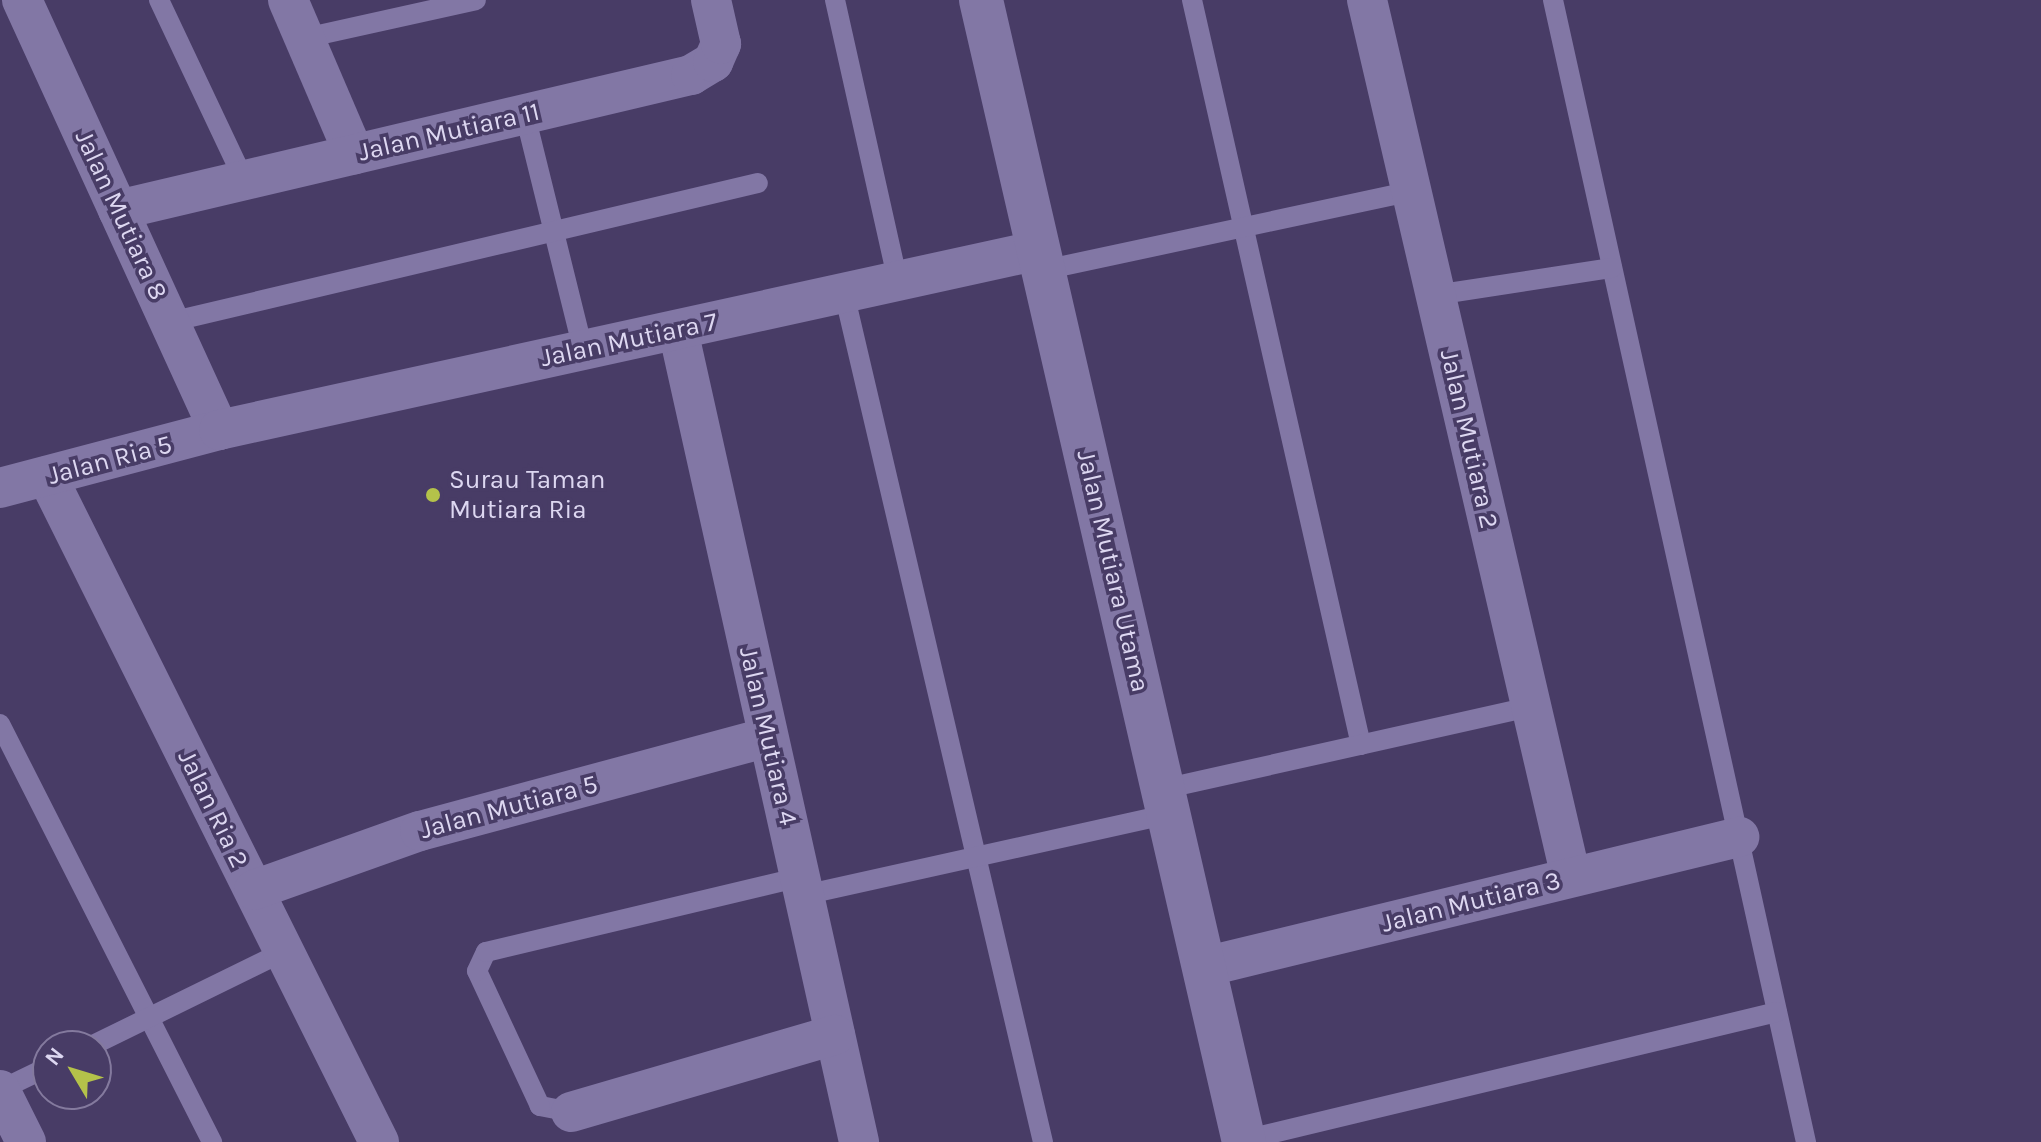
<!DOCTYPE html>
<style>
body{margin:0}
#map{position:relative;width:2041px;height:1142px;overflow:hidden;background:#483c66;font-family:Karla,sans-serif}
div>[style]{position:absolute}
.service>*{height:20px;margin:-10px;padding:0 10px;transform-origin:10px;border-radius:10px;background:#8277a5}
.minor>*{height:40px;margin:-20px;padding:0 20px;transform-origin:20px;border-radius:20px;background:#8277a5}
.tertiary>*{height:44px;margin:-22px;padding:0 22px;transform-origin:22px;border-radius:22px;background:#8277a5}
.dots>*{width:22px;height:22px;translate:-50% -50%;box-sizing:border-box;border:4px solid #483c66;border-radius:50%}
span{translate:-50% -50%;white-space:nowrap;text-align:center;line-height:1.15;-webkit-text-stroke:7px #483c66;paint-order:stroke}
.street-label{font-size:26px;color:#ddd7f1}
.poi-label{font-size:26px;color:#ddd7f1}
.left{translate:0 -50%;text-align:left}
.north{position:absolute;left:32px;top:1030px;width:80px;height:80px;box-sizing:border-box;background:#483c66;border:2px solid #847a9e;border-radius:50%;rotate:308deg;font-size:22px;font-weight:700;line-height:32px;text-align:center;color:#ddd7f1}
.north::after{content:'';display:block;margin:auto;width:28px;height:36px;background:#b4c24a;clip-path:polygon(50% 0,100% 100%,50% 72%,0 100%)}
</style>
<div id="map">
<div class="service">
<i style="left:159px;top:0;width:199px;rotate:64.7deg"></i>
<i style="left:835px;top:0;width:288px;rotate:77.4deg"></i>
<i style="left:1192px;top:0;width:764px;rotate:77.22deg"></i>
<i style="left:1553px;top:0;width:1170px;rotate:77.51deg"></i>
<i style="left:305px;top:38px;width:175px;rotate:-12.5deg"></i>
<i style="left:525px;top:115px;width:242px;rotate:76.1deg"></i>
<i style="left:1044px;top:270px;width:375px;rotate:-12.1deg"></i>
<i style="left:844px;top:293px;width:872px;rotate:76.81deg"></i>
<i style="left:1435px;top:295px;width:179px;rotate:-8.7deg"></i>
<i style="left:170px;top:322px;width:604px;rotate:-13.3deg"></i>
<i style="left:0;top:724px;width:469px;rotate:63.1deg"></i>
<i style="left:1163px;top:789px;width:377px;rotate:-12.6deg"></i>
<i style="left:804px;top:895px;width:374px;rotate:-12.5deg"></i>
<i style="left:91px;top:1046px;width:214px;rotate:-26.1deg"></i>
<i style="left:0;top:1090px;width:53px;rotate:-25.6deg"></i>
<i style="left:571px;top:1112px;width:32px;rotate:-169deg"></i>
<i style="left:540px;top:1106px;width:149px;rotate:-115deg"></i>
<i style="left:477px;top:971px;width:21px;rotate:-65deg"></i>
<i style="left:486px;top:952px;width:323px;rotate:-13.4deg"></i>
<i style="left:1244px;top:1140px;width:548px;rotate:-13.5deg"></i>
</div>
<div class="minor">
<i style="left:22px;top:0;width:473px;rotate:65.4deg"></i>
<i style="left:288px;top:0;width:168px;rotate:66.8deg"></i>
<i style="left:1367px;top:0;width:900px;rotate:76.91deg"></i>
<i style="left:118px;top:210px;width:589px;rotate:-13.26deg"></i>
<i style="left:691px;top:75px;width:26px;rotate:-31deg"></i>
<i style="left:713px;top:62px;width:20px;rotate:-66deg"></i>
<i style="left:721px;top:44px;width:45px;rotate:-102.8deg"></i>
<i style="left:678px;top:330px;width:832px;rotate:77.43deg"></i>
<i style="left:47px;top:476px;width:744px;rotate:63.5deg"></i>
<i style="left:0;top:488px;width:227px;rotate:-14.8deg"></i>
<i style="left:219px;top:430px;width:840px;rotate:-12.38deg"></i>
<i style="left:254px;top:890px;width:176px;rotate:-19.6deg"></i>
<i style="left:420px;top:831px;width:360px;rotate:-15.1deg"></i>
<i style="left:1204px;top:967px;width:551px;rotate:-13.66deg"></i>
<i style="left:0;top:1090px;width:58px;rotate:63.4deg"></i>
<i style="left:571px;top:1112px;width:275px;rotate:-16.3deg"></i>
</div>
<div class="tertiary">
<i style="left:981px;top:0;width:1172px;rotate:77.03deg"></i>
</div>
<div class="dots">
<i style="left:433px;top:495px;background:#b4c24a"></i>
</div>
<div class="street-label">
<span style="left:449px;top:132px;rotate:-13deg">Jalan Mutiara 11</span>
<span style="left:121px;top:215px;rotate:65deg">Jalan Mutiara 8</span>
<span style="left:629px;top:340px;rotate:-12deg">Jalan Mutiara 7</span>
<span style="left:1469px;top:439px;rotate:77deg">Jalan Mutiara 2</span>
<span style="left:110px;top:460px;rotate:-15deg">Jalan Ria 5</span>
<span style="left:1113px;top:571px;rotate:77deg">Jalan Mutiara Utama</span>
<span style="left:768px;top:736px;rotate:77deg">Jalan Mutiara 4</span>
<span style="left:509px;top:807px;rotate:-15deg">Jalan Mutiara 5</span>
<span style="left:213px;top:809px;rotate:64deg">Jalan Ria 2</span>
<span style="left:1471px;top:902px;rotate:-14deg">Jalan Mutiara 3</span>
</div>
<div class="poi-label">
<span class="left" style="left:449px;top:495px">Surau Taman<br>Mutiara Ria</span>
</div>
<div class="north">N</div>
</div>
